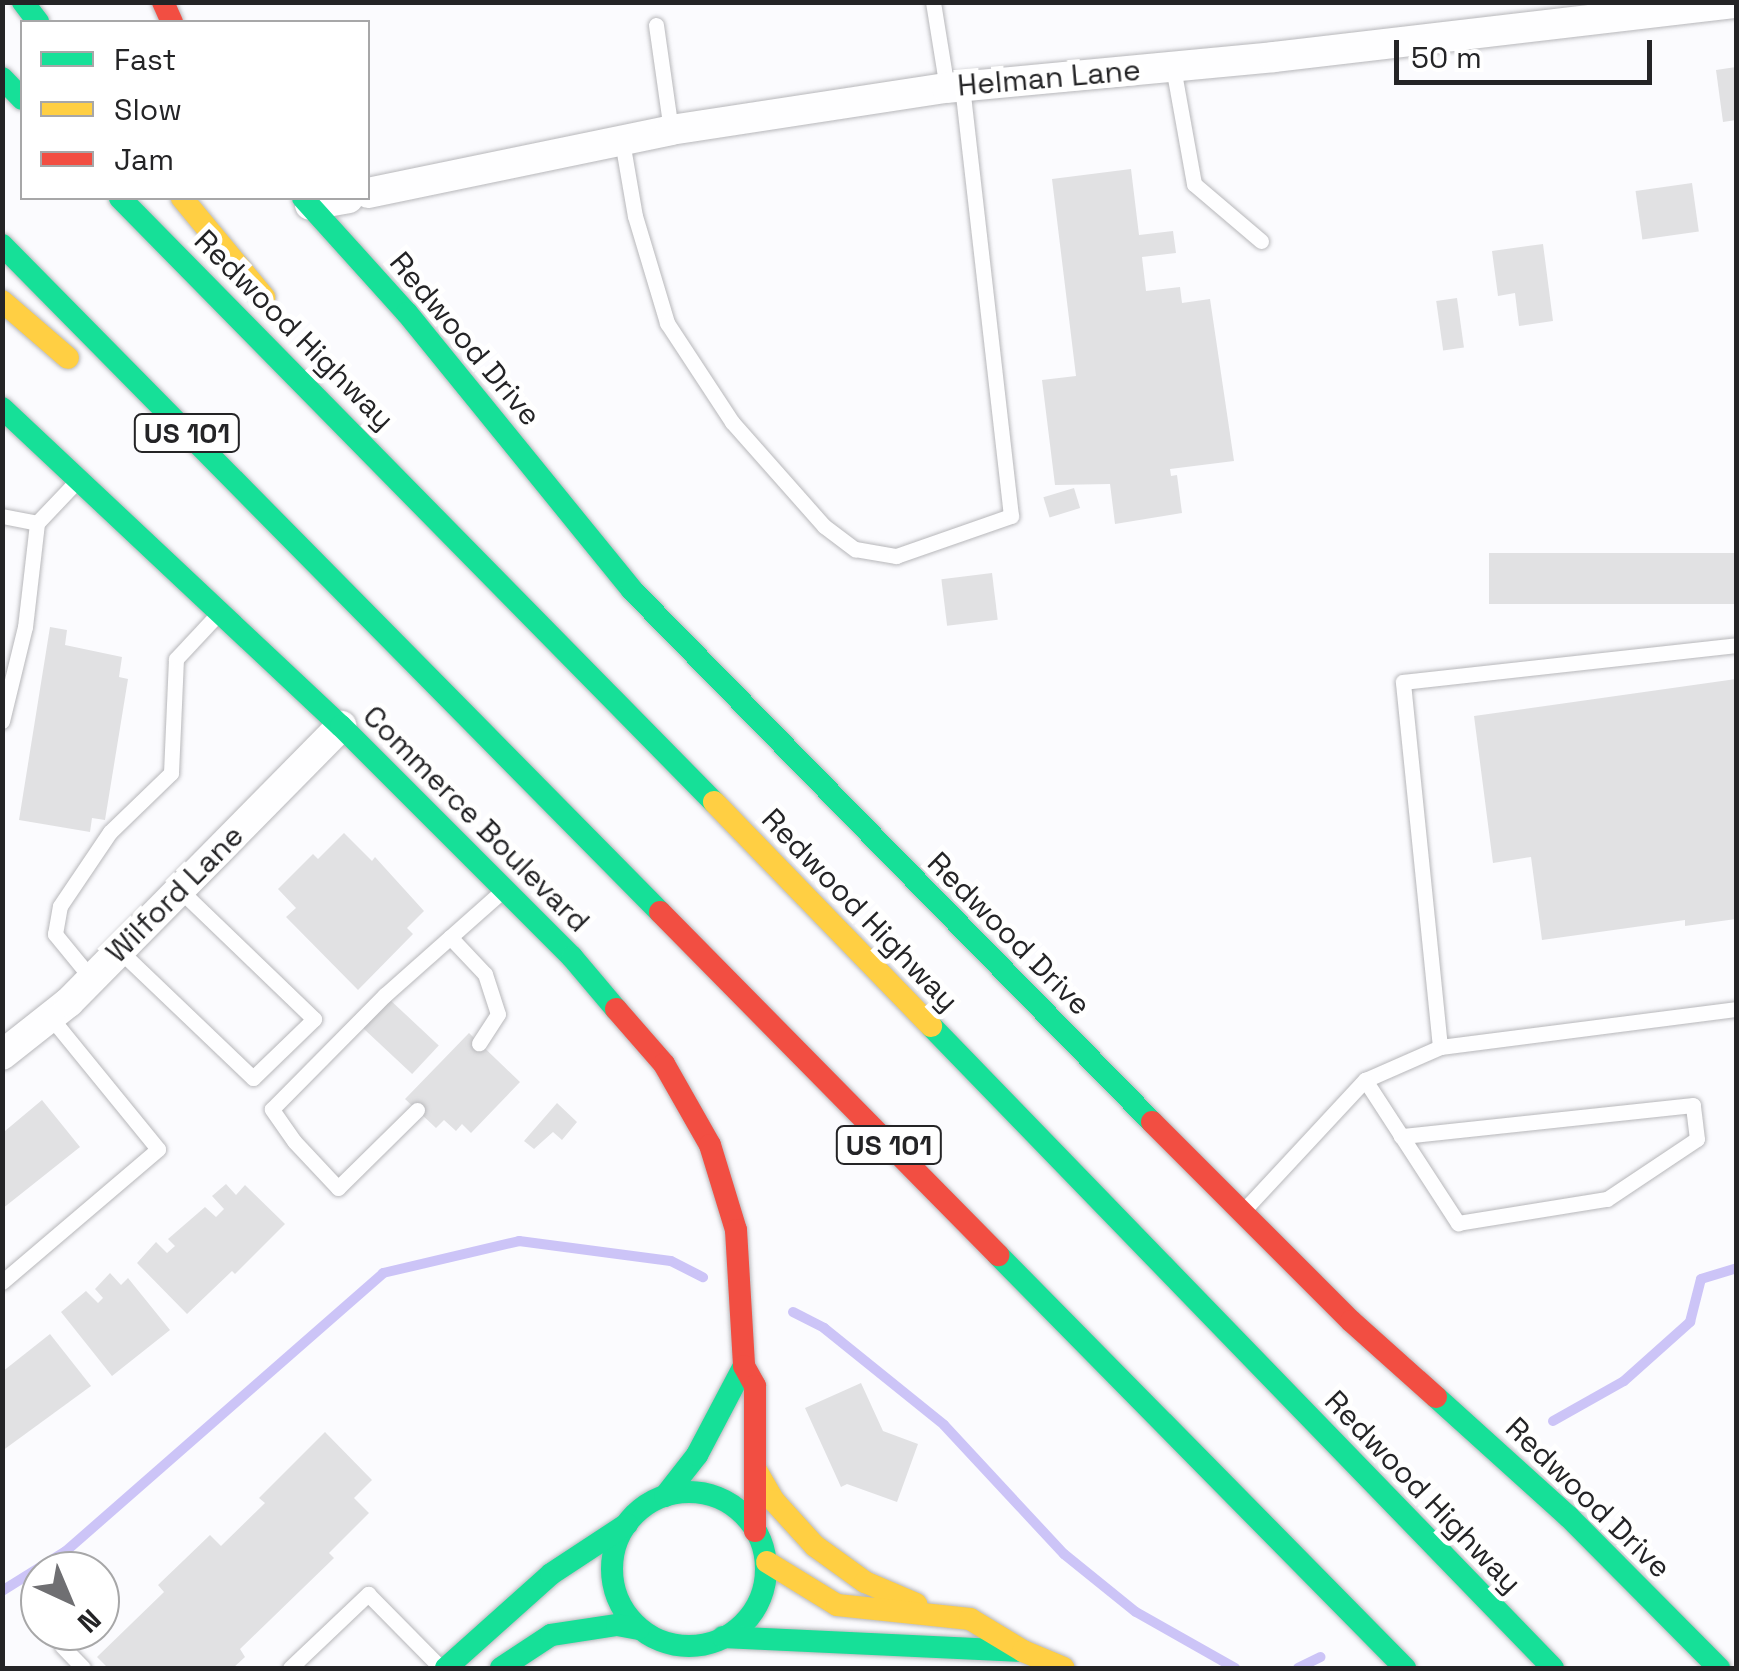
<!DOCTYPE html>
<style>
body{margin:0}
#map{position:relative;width:1739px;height:1671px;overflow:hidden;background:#fbfbfe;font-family:"Space Grotesk",sans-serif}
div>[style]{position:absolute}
.stream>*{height:10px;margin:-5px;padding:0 5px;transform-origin:5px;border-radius:5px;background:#ccc4f7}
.building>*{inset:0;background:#e1e1e3;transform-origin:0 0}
.roads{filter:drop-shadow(0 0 2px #b7b7ba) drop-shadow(0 0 2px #b7b7ba)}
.lane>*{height:15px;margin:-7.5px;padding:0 7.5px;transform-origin:7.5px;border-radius:7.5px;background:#fefeff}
.street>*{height:30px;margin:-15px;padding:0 15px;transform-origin:15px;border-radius:15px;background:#fefeff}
.fast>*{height:22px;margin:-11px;padding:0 11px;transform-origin:11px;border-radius:11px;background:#16e098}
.fast>.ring{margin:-11px;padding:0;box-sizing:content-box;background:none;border:22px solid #16e098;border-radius:50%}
.slow>*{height:22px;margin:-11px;padding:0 11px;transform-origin:11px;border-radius:11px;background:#ffcf43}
.jam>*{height:22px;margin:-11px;padding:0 11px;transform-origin:11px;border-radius:11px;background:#f24e42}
span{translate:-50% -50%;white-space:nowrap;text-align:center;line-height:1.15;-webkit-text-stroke:10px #fff;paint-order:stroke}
.shield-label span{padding:2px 8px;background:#fff;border:2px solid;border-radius:8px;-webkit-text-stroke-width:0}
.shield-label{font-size:28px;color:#242426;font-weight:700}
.street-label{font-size:30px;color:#242426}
.frame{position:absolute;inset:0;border:5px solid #242426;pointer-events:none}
.legend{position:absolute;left:20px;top:20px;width:350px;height:180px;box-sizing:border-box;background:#fff;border:2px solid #a7a7a8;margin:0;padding:12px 18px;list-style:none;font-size:30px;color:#242426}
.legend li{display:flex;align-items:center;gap:20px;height:50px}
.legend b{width:50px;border:2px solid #a7a7a8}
.north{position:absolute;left:20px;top:1551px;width:100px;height:100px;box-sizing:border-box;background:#fff;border:2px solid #a7a7a8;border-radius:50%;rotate:136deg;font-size:28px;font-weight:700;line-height:40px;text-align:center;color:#242426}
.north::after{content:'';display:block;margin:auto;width:35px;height:45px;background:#6f6f72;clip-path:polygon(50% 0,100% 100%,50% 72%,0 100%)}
.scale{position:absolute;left:1394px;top:40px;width:258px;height:45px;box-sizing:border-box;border:5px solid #242426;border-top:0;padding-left:12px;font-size:30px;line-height:35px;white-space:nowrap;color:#242426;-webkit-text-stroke:8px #fff;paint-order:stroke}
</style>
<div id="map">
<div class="stream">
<i style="left:793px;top:1312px;width:35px;rotate:27deg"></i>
<i style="left:824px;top:1328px;width:154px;rotate:38.9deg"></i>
<i style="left:944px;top:1425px;width:176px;rotate:47.1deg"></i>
<i style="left:1064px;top:1554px;width:92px;rotate:38.9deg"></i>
<i style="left:1136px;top:1612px;width:114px;rotate:29.5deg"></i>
<i style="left:1553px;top:1421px;width:81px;rotate:-29.4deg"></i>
<i style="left:1624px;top:1381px;width:89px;rotate:-41.8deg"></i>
<i style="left:1690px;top:1322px;width:44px;rotate:-75.7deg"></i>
<i style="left:1701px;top:1279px;width:37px;rotate:-17deg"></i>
<i style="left:2px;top:1591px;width:75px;rotate:-32deg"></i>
<i style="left:66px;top:1551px;width:422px;rotate:-41.2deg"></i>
<i style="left:383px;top:1273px;width:140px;rotate:-13.2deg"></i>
<i style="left:519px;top:1241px;width:153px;rotate:7.5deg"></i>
<i style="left:671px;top:1261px;width:36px;rotate:27deg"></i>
<i style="left:1298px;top:1668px;width:25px;rotate:-26deg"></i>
</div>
<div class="building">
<i style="clip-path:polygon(1736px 67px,1736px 120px,1723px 122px,1716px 70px)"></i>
<i style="clip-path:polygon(1131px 169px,1139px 235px,1173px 231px,1176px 253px,1142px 257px,1146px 291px,1180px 287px,1182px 303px,1210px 299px,1234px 461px,1170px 469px,1171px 476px,1177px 475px,1182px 513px,1115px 524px,1110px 484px,1055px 485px,1042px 380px,1076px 376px,1052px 179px)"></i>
<i style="left:1692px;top:183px;width:49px;height:57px;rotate:82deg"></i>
<i style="clip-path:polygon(1543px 244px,1553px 321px,1519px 326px,1515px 293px,1498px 296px,1492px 251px)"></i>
<i style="left:1457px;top:298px;width:50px;height:21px;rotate:82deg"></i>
<i style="left:1074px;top:488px;width:21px;height:32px;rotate:73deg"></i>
<i style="left:1736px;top:553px;width:51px;height:247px;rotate:90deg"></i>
<i style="left:992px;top:573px;width:47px;height:51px;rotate:83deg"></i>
<i style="clip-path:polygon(50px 627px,67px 630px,65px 645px,122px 657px,119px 677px,128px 679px,105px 820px,92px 818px,90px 832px,19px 820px)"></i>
<i style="clip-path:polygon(1736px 679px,1736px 919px,1685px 926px,1685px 920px,1542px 940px,1531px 857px,1493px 863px,1474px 716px)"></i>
<i style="clip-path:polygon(344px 833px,372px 861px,375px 857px,424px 911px,407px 928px,413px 934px,358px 990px,286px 917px,296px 908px,278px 889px,313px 854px,318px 859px)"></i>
<i style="left:389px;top:999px;width:68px;height:39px;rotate:43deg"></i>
<i style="clip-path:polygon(469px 1033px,520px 1082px,471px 1133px,462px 1124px,456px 1131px,444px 1120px,436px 1128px,405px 1099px)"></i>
<i style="clip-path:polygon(42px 1100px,80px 1147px,2px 1209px,2px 1127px,5px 1131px)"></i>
<i style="clip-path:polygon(557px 1103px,577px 1122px,562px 1140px,553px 1132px,534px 1149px,524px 1141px)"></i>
<i style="clip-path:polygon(226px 1184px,236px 1195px,245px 1185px,285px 1224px,235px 1274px,232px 1271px,187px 1314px,137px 1263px,156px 1242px,167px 1253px,175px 1246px,168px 1239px,205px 1207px,216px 1217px,224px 1209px,212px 1196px)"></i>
<i style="clip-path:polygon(110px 1273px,121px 1285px,128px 1278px,170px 1330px,112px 1376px,61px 1312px,86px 1291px,98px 1303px,103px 1298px,95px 1289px)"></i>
<i style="clip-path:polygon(50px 1334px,91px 1386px,2px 1451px,2px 1372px)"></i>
<i style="clip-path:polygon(861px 1383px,883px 1431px,918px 1444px,897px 1502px,847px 1484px,841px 1487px,805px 1408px)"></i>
<i style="clip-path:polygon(325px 1432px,372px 1480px,354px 1498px,369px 1513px,329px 1553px,334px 1558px,240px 1649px,245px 1657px,233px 1668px,108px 1668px,97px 1657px,164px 1592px,158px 1585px,210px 1535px,221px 1546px,265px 1503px,259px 1498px)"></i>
</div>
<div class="roads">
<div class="lane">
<i style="left:933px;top:2px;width:87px;rotate:80.8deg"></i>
<i style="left:656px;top:25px;width:106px;rotate:81.9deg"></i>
<i style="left:1173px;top:67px;width:119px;rotate:79.8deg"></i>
<i style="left:1194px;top:184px;width:88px;rotate:40.4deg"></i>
<i style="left:622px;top:141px;width:76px;rotate:80.2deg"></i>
<i style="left:635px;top:216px;width:112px;rotate:73.3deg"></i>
<i style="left:667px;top:323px;width:118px;rotate:56.7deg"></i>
<i style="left:732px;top:422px;width:139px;rotate:48.5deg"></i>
<i style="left:824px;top:526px;width:39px;rotate:37deg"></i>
<i style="left:855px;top:549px;width:42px;rotate:9.7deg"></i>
<i style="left:896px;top:556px;width:122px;rotate:-19.2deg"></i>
<i style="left:1011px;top:516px;width:431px;rotate:-96.5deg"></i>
<i style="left:2px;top:516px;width:36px;rotate:11deg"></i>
<i style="left:2px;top:721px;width:97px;rotate:-76.3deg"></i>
<i style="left:25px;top:627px;width:105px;rotate:-83.4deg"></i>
<i style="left:37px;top:523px;width:55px;rotate:-46.5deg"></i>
<i style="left:450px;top:937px;width:51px;rotate:46.6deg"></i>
<i style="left:485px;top:974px;width:42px;rotate:72deg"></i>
<i style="left:498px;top:1014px;width:35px;rotate:123deg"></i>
<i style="left:120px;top:951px;width:184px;rotate:43.7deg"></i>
<i style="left:253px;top:1078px;width:85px;rotate:-44deg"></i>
<i style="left:314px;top:1019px;width:186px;rotate:-136.1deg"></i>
<i style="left:91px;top:978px;width:57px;rotate:-129.3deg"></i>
<i style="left:55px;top:934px;width:28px;rotate:-80deg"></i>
<i style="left:60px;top:906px;width:89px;rotate:-56deg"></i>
<i style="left:110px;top:832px;width:85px;rotate:-44deg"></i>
<i style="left:171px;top:773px;width:114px;rotate:-87.5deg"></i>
<i style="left:176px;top:659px;width:62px;rotate:-47deg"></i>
<i style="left:1440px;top:1047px;width:367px;rotate:-95.8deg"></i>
<i style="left:1403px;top:682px;width:335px;rotate:-6.3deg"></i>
<i style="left:1365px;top:1080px;width:82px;rotate:-23.7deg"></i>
<i style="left:1440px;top:1047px;width:298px;rotate:-7.3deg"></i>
<i style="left:417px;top:1110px;width:111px;rotate:135.4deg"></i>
<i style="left:338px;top:1188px;width:64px;rotate:-133.1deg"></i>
<i style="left:294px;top:1141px;width:39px;rotate:-125deg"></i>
<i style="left:272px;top:1109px;width:161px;rotate:-45.3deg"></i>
<i style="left:385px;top:995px;width:155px;rotate:-41.6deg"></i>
<i style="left:1244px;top:1210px;width:178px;rotate:-47.1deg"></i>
<i style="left:1365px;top:1080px;width:171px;rotate:57deg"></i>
<i style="left:1458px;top:1223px;width:151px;rotate:-9.2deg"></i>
<i style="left:1607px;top:1199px;width:108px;rotate:-33.7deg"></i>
<i style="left:1697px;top:1139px;width:34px;rotate:-97deg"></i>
<i style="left:1693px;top:1105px;width:294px;rotate:173.9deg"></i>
<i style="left:2px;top:1282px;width:205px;rotate:-40.4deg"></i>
<i style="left:158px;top:1149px;width:168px;rotate:-129.2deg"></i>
<i style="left:62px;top:1646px;width:30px;rotate:46deg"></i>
<i style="left:290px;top:1668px;width:108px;rotate:-43.5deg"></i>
<i style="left:368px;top:1594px;width:104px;rotate:45.4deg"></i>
</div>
<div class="street">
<i style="left:368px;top:193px;width:309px;rotate:-11.7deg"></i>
<i style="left:671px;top:130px;width:279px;rotate:-8.7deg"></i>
<i style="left:947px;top:88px;width:328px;rotate:-5.4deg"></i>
<i style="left:1274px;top:57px;width:465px;rotate:-6.7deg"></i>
<i style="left:310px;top:205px;width:39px;rotate:-10deg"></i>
<i style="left:2px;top:1055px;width:85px;rotate:-38.3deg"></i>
<i style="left:69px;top:1002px;width:388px;rotate:-45.4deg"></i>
</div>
<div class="fast">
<i style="left:23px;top:2px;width:25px;rotate:53deg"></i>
<i style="left:2px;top:78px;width:29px;rotate:46deg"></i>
<i style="left:120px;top:198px;width:847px;rotate:45.48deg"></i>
<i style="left:303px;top:198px;width:155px;rotate:47.9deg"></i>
<i style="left:407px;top:313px;width:357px;rotate:50.9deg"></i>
<i style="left:632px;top:590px;width:744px;rotate:45.65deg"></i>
<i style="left:2px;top:245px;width:937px;rotate:45.39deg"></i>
<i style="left:2px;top:408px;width:465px;rotate:43.2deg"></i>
<i style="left:341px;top:726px;width:327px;rotate:45deg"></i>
<i style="left:572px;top:957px;width:68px;rotate:49.8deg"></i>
<i style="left:931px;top:1026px;width:894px;rotate:45.91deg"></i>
<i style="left:998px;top:1255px;width:580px;rotate:45.42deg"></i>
<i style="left:1436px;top:1397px;width:179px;rotate:42.1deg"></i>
<i style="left:1569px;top:1517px;width:213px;rotate:45.2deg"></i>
<i class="ring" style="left:612px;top:1492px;width:132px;height:132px"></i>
<i style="left:665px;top:1496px;width:52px;rotate:-52deg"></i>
<i style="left:697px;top:1455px;width:101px;rotate:-62.2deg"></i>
<i style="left:723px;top:1637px;width:294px;rotate:2.7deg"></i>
<i style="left:446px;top:1668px;width:141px;rotate:-41.8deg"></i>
<i style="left:551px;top:1574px;width:91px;rotate:-33.3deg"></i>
<i style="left:501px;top:1668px;width:60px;rotate:-33.4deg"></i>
<i style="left:551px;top:1635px;width:67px;rotate:-8.6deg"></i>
<i style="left:617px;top:1625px;width:22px;rotate:10deg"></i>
</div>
<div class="slow">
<i style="left:182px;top:198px;width:129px;rotate:50.4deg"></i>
<i style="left:2px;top:301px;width:87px;rotate:40.8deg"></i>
<i style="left:714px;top:802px;width:312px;rotate:45.9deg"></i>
<i style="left:756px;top:1470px;width:36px;rotate:60deg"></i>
<i style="left:774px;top:1501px;width:61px;rotate:47.7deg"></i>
<i style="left:815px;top:1546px;width:62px;rotate:35.8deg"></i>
<i style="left:865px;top:1582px;width:56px;rotate:23.3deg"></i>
<i style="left:767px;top:1562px;width:82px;rotate:31.6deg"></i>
<i style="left:837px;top:1605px;width:134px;rotate:6deg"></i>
<i style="left:970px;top:1619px;width:62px;rotate:31.1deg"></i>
<i style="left:1023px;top:1651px;width:44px;rotate:22.5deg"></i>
</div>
<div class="jam">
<i style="left:163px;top:2px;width:22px;rotate:66deg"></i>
<i style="left:660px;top:912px;width:482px;rotate:45.4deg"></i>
<i style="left:616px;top:1009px;width:73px;rotate:48.9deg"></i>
<i style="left:664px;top:1064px;width:93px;rotate:60.4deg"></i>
<i style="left:710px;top:1145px;width:89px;rotate:73deg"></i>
<i style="left:736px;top:1230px;width:136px;rotate:86.6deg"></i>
<i style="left:744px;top:1366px;width:23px;rotate:61deg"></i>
<i style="left:755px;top:1386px;width:145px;rotate:90deg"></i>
<i style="left:1152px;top:1122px;width:281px;rotate:45deg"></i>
<i style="left:1351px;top:1321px;width:114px;rotate:41.8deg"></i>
</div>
</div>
<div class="shield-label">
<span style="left:187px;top:433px">US 101</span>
<span style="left:889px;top:1145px">US 101</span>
</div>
<div class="street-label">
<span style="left:1049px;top:78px;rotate:-5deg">Helman Lane</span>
<span style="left:294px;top:330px;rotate:45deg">Redwood Highway</span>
<span style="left:465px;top:339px;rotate:50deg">Redwood Drive</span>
<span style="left:476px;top:819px;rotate:45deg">Commerce Boulevard</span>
<span style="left:175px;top:894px;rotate:-45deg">Wilford Lane</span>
<span style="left:860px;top:910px;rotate:46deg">Redwood Highway</span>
<span style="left:1009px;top:934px;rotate:45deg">Redwood Drive</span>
<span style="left:1423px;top:1492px;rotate:46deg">Redwood Highway</span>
<span style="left:1588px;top:1498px;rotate:44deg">Redwood Drive</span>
</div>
<div class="frame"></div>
<ul class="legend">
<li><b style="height:12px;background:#16e098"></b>Fast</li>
<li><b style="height:12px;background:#ffcf43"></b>Slow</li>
<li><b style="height:12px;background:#f24e42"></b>Jam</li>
</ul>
<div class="north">N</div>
<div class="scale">50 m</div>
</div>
